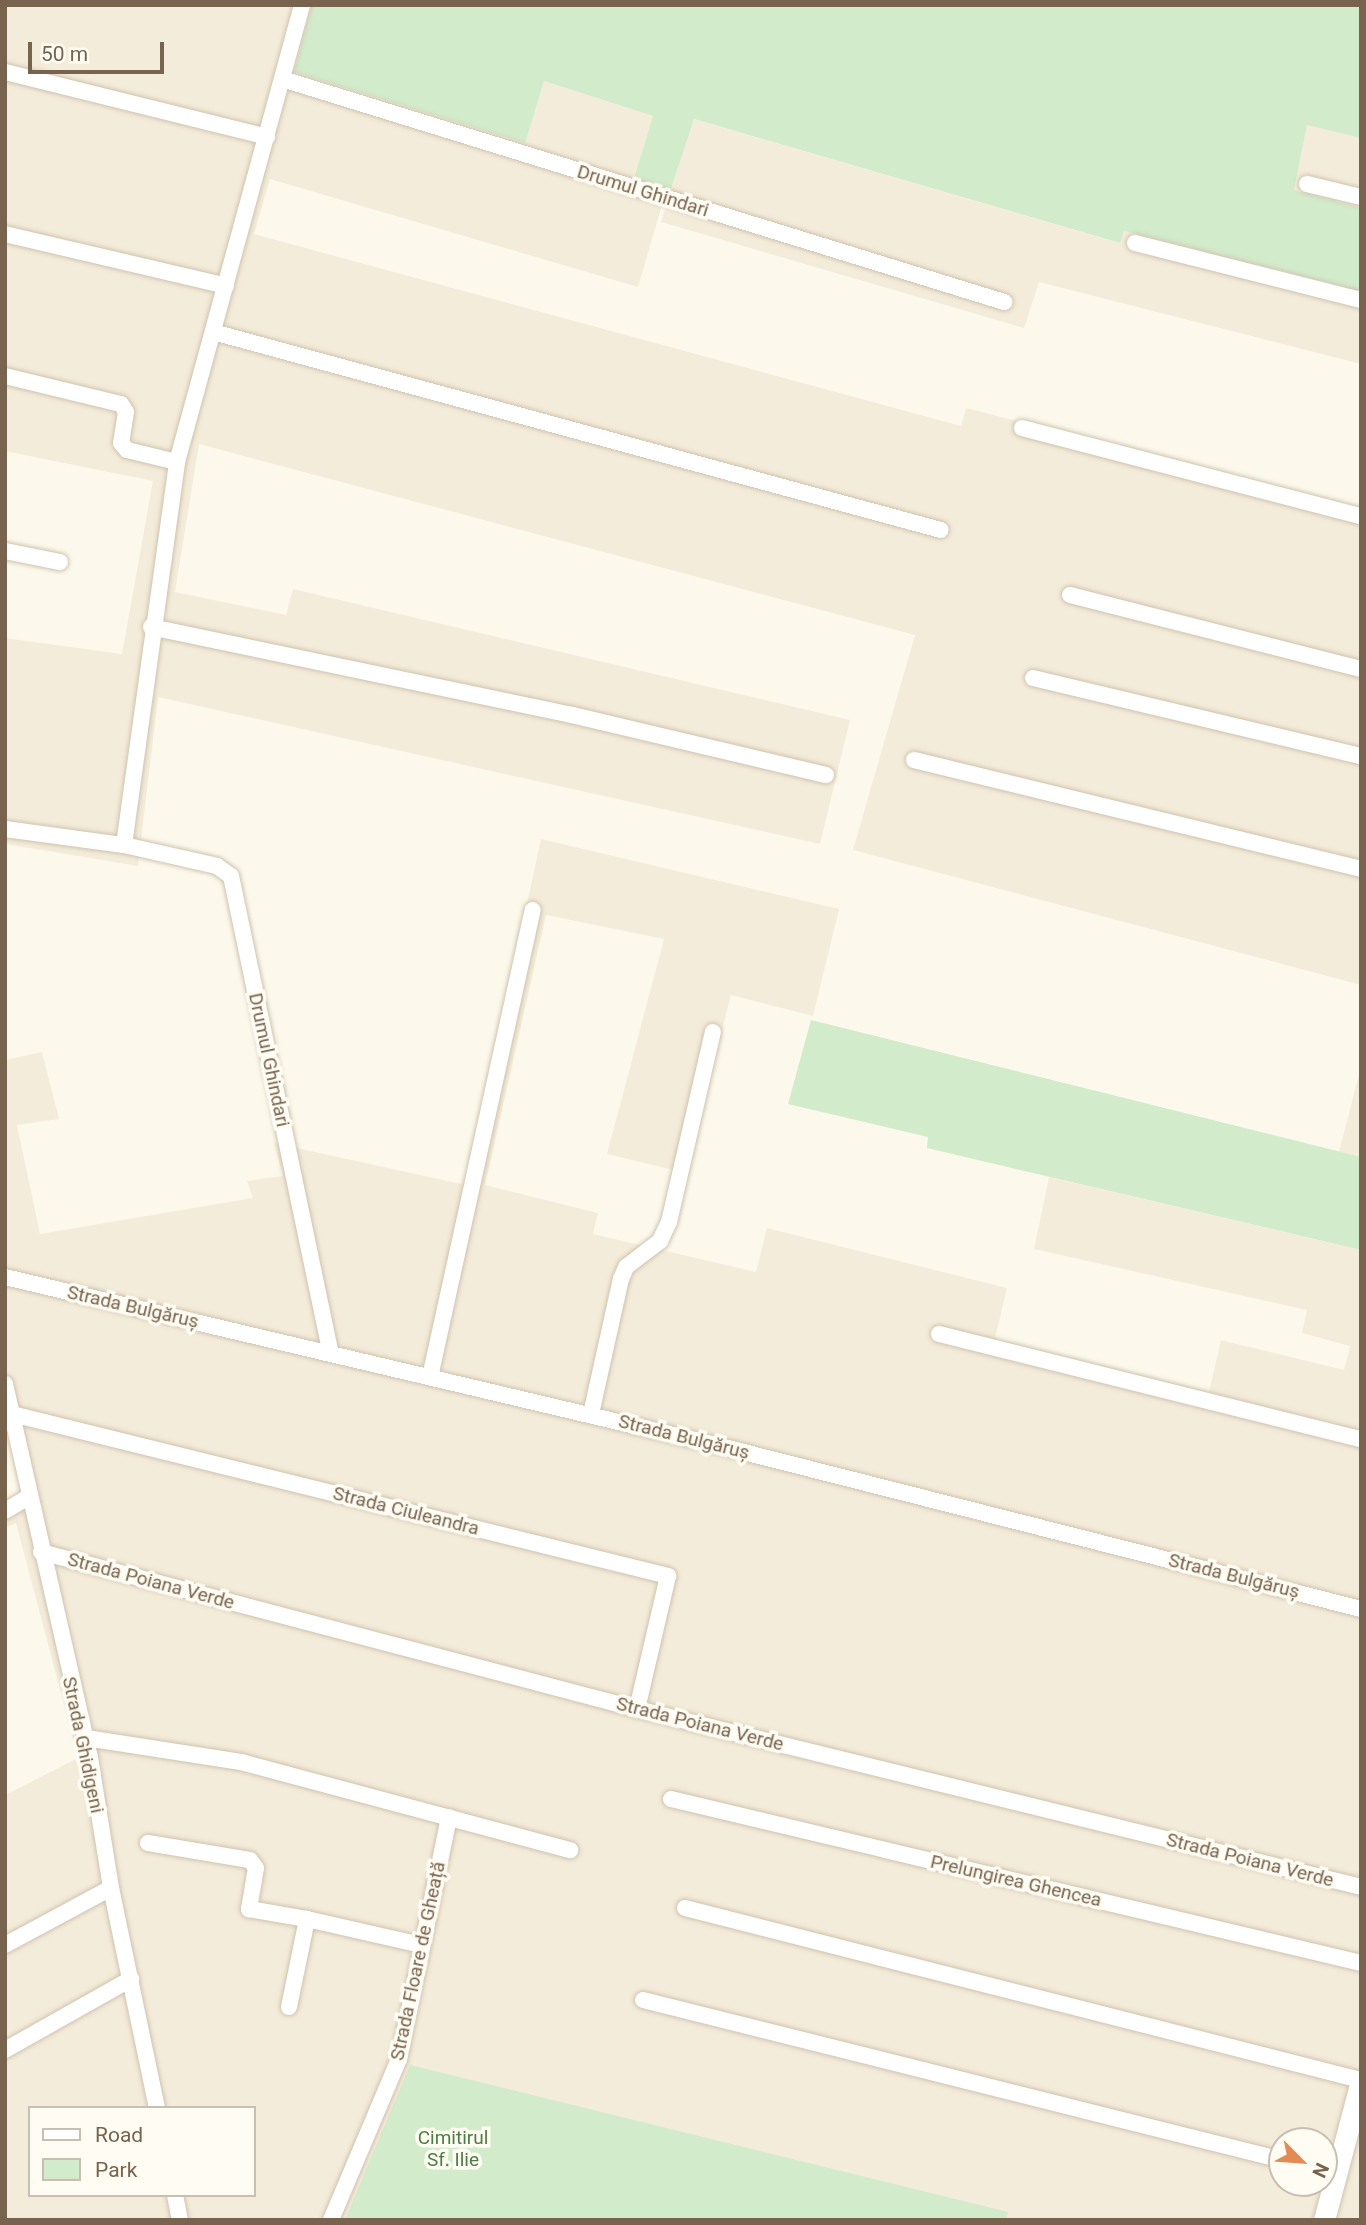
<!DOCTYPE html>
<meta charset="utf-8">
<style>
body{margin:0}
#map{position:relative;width:1366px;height:2225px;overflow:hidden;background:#fcf9ec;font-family:Roboto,sans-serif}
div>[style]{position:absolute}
.residential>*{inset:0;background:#f4ecda}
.green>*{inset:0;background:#d2ebca}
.roads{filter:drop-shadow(0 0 2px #cfc3b0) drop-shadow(0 0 2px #cfc3b0)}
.street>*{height:16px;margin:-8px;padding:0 8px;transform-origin:8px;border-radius:8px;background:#fff}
.secondary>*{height:21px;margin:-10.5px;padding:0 10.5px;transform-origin:10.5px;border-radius:10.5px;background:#fff}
span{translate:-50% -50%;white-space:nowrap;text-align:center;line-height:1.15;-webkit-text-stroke:7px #fffcf3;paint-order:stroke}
.street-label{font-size:19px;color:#78644e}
.park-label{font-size:19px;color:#4d7d46}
.frame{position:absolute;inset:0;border:7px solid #78644e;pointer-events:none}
.legend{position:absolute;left:28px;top:2106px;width:228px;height:91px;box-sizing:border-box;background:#fffcf3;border:2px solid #c9bfb1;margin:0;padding:9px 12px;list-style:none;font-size:21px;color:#78644e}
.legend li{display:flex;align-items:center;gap:14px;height:35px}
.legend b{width:35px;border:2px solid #c9bfb1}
.north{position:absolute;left:1268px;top:2127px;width:70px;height:70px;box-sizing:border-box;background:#fffcf3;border:2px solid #c9bfb1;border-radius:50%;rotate:115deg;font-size:19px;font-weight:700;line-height:28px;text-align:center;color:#78644e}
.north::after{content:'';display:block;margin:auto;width:24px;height:32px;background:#e28b55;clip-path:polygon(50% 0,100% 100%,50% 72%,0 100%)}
.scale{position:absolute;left:28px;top:42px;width:136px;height:32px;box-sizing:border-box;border:4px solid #78644e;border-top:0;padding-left:9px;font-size:21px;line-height:24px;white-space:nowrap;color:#78644e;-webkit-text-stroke:5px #fffcf3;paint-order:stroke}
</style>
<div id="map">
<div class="residential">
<i style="clip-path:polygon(5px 5px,312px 5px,295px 72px,524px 143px,544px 81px,653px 116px,634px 178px,667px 188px,638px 287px,270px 179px,254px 234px,961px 426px,966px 408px,1361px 508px,1361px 985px,853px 850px,915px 635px,199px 444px,175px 592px,286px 615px,293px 589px,850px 720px,820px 844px,158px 697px,138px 866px,5px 844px,5px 638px,122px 654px,153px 481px,5px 451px)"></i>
<i style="clip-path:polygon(693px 119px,1119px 243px,1124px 231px,1361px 291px,1361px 364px,1039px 282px,1024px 328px,661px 222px)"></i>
<i style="clip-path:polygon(1307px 124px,1361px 138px,1361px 208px,1294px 191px)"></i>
<i style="clip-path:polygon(evenodd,541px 839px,839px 909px,813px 1016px,731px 995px,686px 1173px,607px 1154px,664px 939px,546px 915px,485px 1185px,598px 1213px,593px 1234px,756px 1272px,767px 1228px,1007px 1288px,995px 1339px,1209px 1392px,1221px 1340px,1344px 1370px,1350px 1346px,1302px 1333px,1307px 1310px,1034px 1249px,1049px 1177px,1361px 1250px,1361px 2220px,5px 2220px,5px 1795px,78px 1758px,16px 1523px,5px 1528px,5px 1501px,23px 1492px,5px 1422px,5px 1060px,42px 1052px,59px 1119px,17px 1125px,40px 1234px,253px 1198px,247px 1181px,283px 1176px,274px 1143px,466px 1185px,541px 839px,30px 2108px,254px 2108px,254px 2195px,30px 2195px,30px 2108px,541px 839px,1282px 2141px,1324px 2141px,1324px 2183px,1282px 2183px,1282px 2141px)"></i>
<i style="clip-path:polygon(1361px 1067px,1361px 1157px,1339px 1152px)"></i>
</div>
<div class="green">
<i style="clip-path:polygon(312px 5px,1361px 5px,1361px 138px,1307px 125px,1294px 190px,1361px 208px,1361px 291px,1124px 231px,1120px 243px,694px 119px,671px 189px,634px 178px,653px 116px,544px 81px,525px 143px,294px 72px)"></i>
<i style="clip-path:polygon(811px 1020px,1361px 1157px,1361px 1250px,927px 1148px,928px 1137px,788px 1104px)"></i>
<i style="clip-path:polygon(410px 2065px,1008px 2212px,1006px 2220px,345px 2220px)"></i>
</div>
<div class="roads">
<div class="street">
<i style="left:5px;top:72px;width:270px;rotate:13.9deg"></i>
<i style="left:282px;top:79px;width:756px;rotate:17.16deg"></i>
<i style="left:1307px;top:184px;width:56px;rotate:13.5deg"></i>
<i style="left:5px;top:234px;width:227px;rotate:13.2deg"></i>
<i style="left:1135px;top:243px;width:233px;rotate:14.2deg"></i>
<i style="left:213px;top:332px;width:754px;rotate:15.22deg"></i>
<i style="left:5px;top:376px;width:119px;rotate:13.6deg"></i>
<i style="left:121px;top:404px;width:9px;rotate:58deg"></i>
<i style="left:126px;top:412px;width:31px;rotate:99deg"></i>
<i style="left:121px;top:443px;width:9px;rotate:49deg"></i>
<i style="left:127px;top:450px;width:51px;rotate:13.5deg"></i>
<i style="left:1022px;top:428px;width:350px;rotate:14.6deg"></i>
<i style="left:5px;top:551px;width:56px;rotate:11.3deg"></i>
<i style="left:1070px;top:595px;width:300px;rotate:14.3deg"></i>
<i style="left:151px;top:627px;width:430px;rotate:11.8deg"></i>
<i style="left:572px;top:715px;width:261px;rotate:13.3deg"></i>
<i style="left:1033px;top:678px;width:337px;rotate:13.4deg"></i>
<i style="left:914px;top:760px;width:460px;rotate:13.7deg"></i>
<i style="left:5px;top:829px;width:120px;rotate:7.7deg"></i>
<i style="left:124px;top:845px;width:95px;rotate:12.7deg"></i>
<i style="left:217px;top:866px;width:17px;rotate:36deg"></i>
<i style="left:231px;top:876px;width:488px;rotate:78.2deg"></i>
<i style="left:124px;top:845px;width:387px;rotate:-82.1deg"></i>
<i style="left:177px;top:462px;width:474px;rotate:-74.7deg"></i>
<i style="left:5px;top:1277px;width:739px;rotate:13.3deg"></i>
<i style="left:724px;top:1447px;width:657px;rotate:14.27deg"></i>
<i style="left:939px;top:1334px;width:435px;rotate:14deg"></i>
<i style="left:430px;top:1377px;width:478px;rotate:-77.6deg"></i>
<i style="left:5px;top:1384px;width:384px;rotate:77.2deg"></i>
<i style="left:90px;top:1758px;width:132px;rotate:80.8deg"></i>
<i style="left:111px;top:1888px;width:225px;rotate:78.2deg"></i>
<i style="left:12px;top:1414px;width:676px;rotate:13.87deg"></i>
<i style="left:668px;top:1576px;width:137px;rotate:103.1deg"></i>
<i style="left:591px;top:1414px;width:138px;rotate:-77.5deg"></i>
<i style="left:621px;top:1279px;width:13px;rotate:-67deg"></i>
<i style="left:626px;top:1267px;width:43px;rotate:-37.4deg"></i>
<i style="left:660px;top:1241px;width:21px;rotate:-65deg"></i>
<i style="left:669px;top:1222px;width:195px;rotate:-77deg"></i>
<i style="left:5px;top:1511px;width:29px;rotate:-31deg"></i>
<i style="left:41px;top:1552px;width:616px;rotate:14.76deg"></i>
<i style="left:637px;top:1709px;width:746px;rotate:13.81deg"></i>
<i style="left:86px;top:1738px;width:157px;rotate:8.8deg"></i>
<i style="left:241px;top:1762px;width:341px;rotate:15deg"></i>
<i style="left:671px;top:1799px;width:709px;rotate:13.37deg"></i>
<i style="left:148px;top:1843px;width:103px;rotate:9.5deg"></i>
<i style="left:250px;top:1860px;width:10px;rotate:53deg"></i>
<i style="left:256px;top:1868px;width:42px;rotate:99.7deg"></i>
<i style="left:249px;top:1909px;width:59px;rotate:9.8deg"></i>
<i style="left:685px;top:1908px;width:698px;rotate:14.28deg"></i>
<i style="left:5px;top:1945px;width:120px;rotate:-28.3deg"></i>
<i style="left:643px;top:2000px;width:659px;rotate:14.06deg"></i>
<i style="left:289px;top:2007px;width:90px;rotate:-78.4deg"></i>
<i style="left:307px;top:1919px;width:117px;rotate:12.8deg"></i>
<i style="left:5px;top:2050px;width:145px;rotate:-29.4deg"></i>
<i style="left:175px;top:2195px;width:25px;rotate:79deg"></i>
<i style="left:331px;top:2220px;width:175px;rotate:-67.1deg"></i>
<i style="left:399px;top:2059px;width:247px;rotate:-78.3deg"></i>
</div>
<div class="secondary">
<i style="left:1324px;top:2220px;width:144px;rotate:-75.1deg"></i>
</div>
</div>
<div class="street-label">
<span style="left:643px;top:191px;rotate:17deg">Drumul Ghindari</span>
<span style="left:269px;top:1060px;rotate:78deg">Drumul Ghindari</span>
<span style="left:133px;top:1307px;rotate:13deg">Strada Bulgăruș</span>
<span style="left:684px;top:1437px;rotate:14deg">Strada Bulgăruș</span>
<span style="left:406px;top:1511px;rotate:14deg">Strada Ciuleandra</span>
<span style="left:1234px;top:1576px;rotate:14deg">Strada Bulgăruș</span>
<span style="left:151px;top:1581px;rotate:15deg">Strada Poiana Verde</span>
<span style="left:700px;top:1724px;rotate:14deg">Strada Poiana Verde</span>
<span style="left:83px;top:1745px;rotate:78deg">Strada Ghidigeni</span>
<span style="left:1250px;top:1860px;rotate:14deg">Strada Poiana Verde</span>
<span style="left:1016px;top:1881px;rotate:13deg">Prelungirea Ghencea</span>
<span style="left:418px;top:1961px;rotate:-78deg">Strada Floare de Gheață</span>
</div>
<div class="park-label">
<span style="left:453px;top:2149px">Cimitirul<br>Sf. Ilie</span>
</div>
<div class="frame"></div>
<ul class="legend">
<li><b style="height:9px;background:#fff"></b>Road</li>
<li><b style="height:19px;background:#d2ebca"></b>Park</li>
</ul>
<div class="north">N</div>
<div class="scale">50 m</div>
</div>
